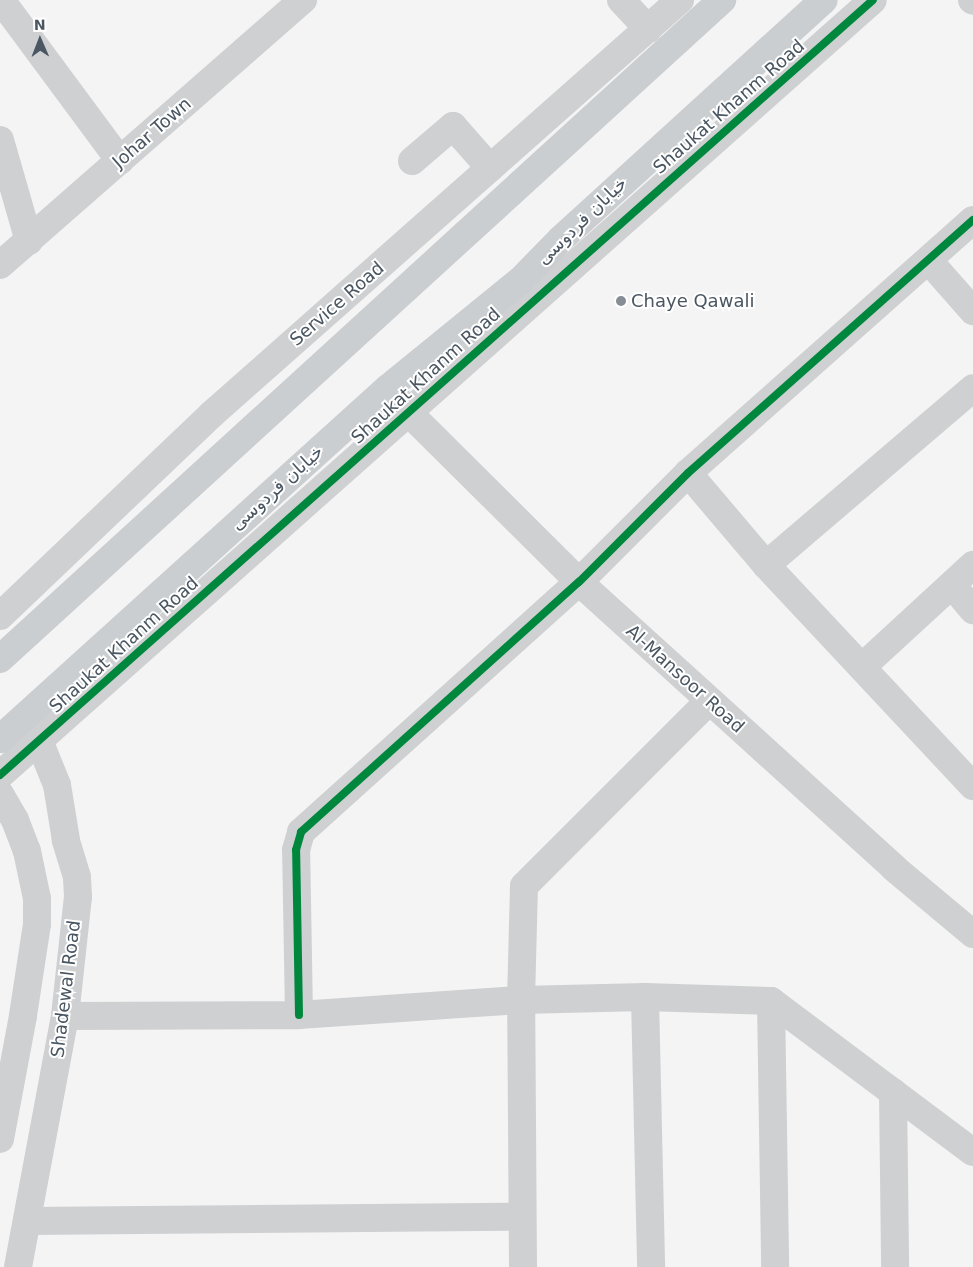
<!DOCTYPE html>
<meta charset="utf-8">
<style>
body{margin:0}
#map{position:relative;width:973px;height:1267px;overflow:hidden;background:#f4f4f4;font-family:"DejaVu Sans","Noto Sans Arabic",sans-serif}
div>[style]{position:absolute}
.minor>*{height:28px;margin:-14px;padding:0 14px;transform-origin:14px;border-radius:14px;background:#ced0d2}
.major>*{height:28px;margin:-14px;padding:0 14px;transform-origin:14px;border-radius:14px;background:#caced1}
.cycleway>*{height:8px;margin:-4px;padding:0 4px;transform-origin:4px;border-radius:4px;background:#00873e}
.dots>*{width:14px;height:14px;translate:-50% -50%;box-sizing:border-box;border:2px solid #fff;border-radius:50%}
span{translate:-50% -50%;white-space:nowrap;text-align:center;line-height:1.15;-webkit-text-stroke:4px #fff;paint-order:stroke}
.street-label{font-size:18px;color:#4a5661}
.poi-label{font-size:18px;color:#4a5661}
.left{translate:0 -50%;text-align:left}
.north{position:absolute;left:15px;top:15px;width:50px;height:50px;-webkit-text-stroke:4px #fff;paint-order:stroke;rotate:359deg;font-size:14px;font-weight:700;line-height:20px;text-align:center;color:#4a5661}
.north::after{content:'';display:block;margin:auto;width:18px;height:22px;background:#4a5661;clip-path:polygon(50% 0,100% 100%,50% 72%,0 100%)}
</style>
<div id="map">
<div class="minor">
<i style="left:1px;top:0;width:200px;rotate:53.5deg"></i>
<i style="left:621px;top:0;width:40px;rotate:47deg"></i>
<i style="left:972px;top:0;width:1px;rotate:45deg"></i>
<i style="left:0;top:140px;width:105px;rotate:74deg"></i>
<i style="left:412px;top:161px;width:54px;rotate:-40.5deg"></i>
<i style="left:453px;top:126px;width:56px;rotate:48.6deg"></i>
<i style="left:929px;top:261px;width:67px;rotate:48.7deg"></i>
<i style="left:0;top:265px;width:403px;rotate:-41.2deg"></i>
<i style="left:396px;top:397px;width:19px;rotate:51deg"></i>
<i style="left:408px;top:412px;width:241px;rotate:44.8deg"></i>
<i style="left:579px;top:582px;width:425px;rotate:42.2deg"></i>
<i style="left:894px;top:868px;width:103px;rotate:39.9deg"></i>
<i style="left:688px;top:473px;width:121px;rotate:49.7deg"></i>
<i style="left:766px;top:565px;width:303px;rotate:46.9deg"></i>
<i style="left:766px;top:565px;width:272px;rotate:-40.5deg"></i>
<i style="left:952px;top:585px;width:33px;rotate:50deg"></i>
<i style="left:0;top:616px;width:293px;rotate:-43.6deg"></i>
<i style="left:212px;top:414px;width:625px;rotate:-41.5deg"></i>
<i style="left:862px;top:667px;width:151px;rotate:-42.6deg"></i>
<i style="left:0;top:775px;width:1167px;rotate:-41.6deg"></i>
<i style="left:0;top:794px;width:30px;rotate:60deg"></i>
<i style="left:15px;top:820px;width:33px;rotate:69deg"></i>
<i style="left:27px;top:851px;width:49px;rotate:78.2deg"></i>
<i style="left:37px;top:899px;width:25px;rotate:90deg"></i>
<i style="left:37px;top:924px;width:93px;rotate:98.7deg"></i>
<i style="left:23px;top:1016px;width:125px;rotate:100.6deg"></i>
<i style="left:645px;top:997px;width:270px;rotate:88.7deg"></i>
<i style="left:771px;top:1001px;width:266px;rotate:89.1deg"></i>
<i style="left:299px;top:1015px;width:165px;rotate:-91deg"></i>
<i style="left:296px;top:850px;width:19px;rotate:-74deg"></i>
<i style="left:301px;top:832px;width:374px;rotate:-42deg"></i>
<i style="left:579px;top:582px;width:154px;rotate:-45deg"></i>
<i style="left:688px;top:473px;width:381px;rotate:-41.6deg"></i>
<i style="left:65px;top:1016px;width:234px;rotate:-0.2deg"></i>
<i style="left:299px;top:1015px;width:223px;rotate:-3.9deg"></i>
<i style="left:521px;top:1000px;width:124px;rotate:-1.4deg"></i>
<i style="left:645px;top:997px;width:126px;rotate:1.8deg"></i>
<i style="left:771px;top:1001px;width:252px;rotate:36.8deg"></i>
<i style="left:893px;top:1092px;width:175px;rotate:89.3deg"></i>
<i style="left:27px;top:1221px;width:495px;rotate:-0.5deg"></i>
<i style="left:18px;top:1267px;width:255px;rotate:-79.4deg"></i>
<i style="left:65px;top:1016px;width:120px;rotate:-83.8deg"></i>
<i style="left:78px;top:897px;width:20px;rotate:-93deg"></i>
<i style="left:77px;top:877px;width:39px;rotate:-107deg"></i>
<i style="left:66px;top:840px;width:56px;rotate:-99.3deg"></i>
<i style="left:57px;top:785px;width:37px;rotate:-112deg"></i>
<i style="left:43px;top:751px;width:27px;rotate:-129deg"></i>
<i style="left:523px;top:1267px;width:267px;rotate:-90.4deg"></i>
<i style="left:521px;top:1000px;width:114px;rotate:-88.5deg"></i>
<i style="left:524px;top:886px;width:262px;rotate:-45deg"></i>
</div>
<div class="major">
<i style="left:0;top:659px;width:978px;rotate:-42.39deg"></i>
<i style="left:0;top:739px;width:523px;rotate:-42.13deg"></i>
<i style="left:388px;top:388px;width:171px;rotate:-39.1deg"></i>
<i style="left:521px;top:280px;width:57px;rotate:-45.7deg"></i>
<i style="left:561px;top:239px;width:355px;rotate:-42.3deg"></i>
</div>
<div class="cycleway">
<i style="left:0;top:775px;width:1167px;rotate:-41.6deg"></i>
<i style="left:299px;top:1015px;width:165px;rotate:-91deg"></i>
<i style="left:296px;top:850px;width:19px;rotate:-74deg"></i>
<i style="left:301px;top:832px;width:374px;rotate:-42deg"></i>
<i style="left:579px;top:582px;width:154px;rotate:-45deg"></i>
<i style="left:688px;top:473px;width:381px;rotate:-41.6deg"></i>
</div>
<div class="dots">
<i style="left:621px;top:301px;background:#868d94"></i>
</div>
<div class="street-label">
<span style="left:729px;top:107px;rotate:-41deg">Shaukat Khanm Road</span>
<span style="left:152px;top:133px;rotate:-41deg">Johar Town</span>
<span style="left:582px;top:221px;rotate:-44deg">خیابان فردوسی</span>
<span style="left:337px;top:304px;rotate:-41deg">Service Road</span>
<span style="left:426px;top:376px;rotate:-42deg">Shaukat Khanm Road</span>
<span style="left:277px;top:488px;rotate:-42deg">خیابان فردوسی</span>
<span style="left:124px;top:645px;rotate:-42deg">Shaukat Khanm Road</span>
<span style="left:685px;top:679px;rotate:42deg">Al-Mansoor Road</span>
<span style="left:66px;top:989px;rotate:-83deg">Shadewal Road</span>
</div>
<div class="poi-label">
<span class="left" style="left:631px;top:301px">Chaye Qawali</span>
</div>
<div class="north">N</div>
</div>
